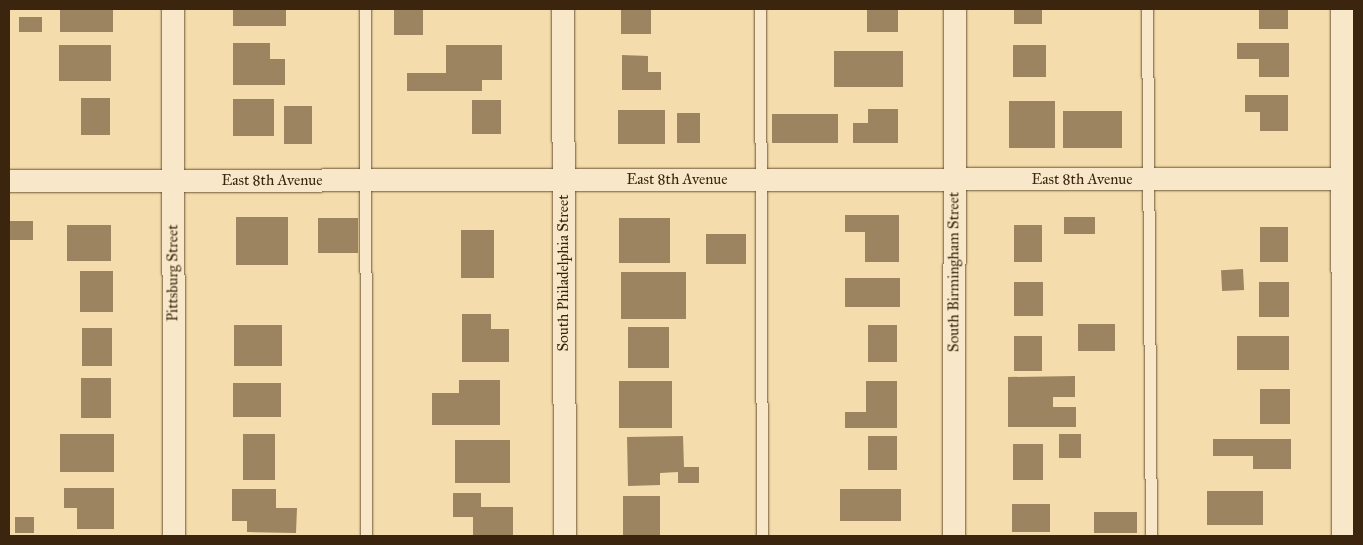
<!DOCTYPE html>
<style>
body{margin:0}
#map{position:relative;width:1363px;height:545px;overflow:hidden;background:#f5dcac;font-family:"IM FELL Great Primer",serif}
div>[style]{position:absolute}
.building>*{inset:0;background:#9c8460;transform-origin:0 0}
.roads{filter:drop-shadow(0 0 1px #6a5336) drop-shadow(0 0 1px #6a5336)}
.service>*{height:11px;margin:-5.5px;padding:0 5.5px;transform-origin:5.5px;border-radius:5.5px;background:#f8e8c9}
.minor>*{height:22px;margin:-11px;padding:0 11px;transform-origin:11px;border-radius:11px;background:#f8e8c9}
.tertiary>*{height:28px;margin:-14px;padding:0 14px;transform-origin:14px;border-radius:14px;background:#f8e8c9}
span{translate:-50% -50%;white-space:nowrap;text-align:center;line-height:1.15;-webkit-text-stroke:4.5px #f8e8c9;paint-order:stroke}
.street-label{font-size:15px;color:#3b250e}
.frame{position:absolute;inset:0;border:10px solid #3b250e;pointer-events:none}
</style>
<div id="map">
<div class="building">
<i style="left:60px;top:9px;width:53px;height:23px"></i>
<i style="left:233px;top:9px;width:53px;height:17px"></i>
<i style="left:394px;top:9px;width:29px;height:26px"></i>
<i style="left:621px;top:9px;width:30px;height:25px"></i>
<i style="left:867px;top:9px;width:31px;height:23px"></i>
<i style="left:1014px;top:9px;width:28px;height:15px"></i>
<i style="left:1259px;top:9px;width:29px;height:20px"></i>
<i style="left:19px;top:17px;width:23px;height:15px"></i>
<i style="clip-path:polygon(233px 43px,270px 43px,270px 59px,285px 59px,285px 85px,233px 85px)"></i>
<i style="clip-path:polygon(1237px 43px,1289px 43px,1289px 77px,1259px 77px,1259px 59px,1237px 59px)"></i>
<i style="left:59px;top:45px;width:52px;height:36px"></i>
<i style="clip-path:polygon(446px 45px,502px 45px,502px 80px,482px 80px,482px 91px,407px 91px,407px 73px,446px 73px)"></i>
<i style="left:1013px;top:45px;width:33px;height:32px"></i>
<i style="left:834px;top:51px;width:69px;height:36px"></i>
<i style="clip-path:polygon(622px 55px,648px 56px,648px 72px,661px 72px,661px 90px,622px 90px)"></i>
<i style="clip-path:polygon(1245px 95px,1288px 95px,1288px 131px,1260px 131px,1260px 112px,1245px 112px)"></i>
<i style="left:81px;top:98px;width:29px;height:37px"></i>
<i style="left:233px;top:99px;width:41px;height:37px"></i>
<i style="left:472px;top:100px;width:29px;height:34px"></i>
<i style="left:1009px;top:101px;width:46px;height:47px"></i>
<i style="left:284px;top:106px;width:28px;height:38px"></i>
<i style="clip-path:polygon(868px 109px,898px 109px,898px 143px,853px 143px,853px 123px,868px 123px)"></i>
<i style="left:618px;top:110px;width:47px;height:34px"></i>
<i style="left:1063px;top:111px;width:59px;height:37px"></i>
<i style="left:677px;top:113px;width:23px;height:30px"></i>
<i style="left:772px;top:114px;width:66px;height:29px"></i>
<i style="clip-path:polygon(845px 215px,899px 215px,899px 262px,865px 262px,865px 232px,845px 232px)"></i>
<i style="left:236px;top:217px;width:52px;height:48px"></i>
<i style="left:1064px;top:217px;width:31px;height:17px"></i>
<i style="left:318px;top:218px;width:40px;height:35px"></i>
<i style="left:619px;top:218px;width:51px;height:45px"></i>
<i style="left:9px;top:221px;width:24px;height:19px"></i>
<i style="left:67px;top:225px;width:44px;height:36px"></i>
<i style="left:1014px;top:225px;width:28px;height:37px"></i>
<i style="left:1260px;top:227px;width:28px;height:35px"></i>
<i style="left:461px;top:230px;width:33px;height:48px"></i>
<i style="left:706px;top:234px;width:40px;height:30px"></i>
<i style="left:1243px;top:269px;width:21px;height:22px;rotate:87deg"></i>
<i style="left:80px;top:271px;width:33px;height:41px"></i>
<i style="left:621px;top:272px;width:65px;height:47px"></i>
<i style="left:845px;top:278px;width:55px;height:29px"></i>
<i style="left:1014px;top:282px;width:29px;height:34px"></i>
<i style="left:1259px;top:282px;width:30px;height:35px"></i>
<i style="clip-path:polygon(462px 314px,491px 314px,491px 329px,509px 329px,509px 362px,462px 362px)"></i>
<i style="left:1078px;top:324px;width:37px;height:27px"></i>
<i style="left:234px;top:325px;width:48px;height:41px"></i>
<i style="left:868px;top:325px;width:29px;height:37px"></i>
<i style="left:628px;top:327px;width:41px;height:41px"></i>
<i style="left:82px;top:328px;width:30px;height:38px"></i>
<i style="left:1014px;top:336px;width:28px;height:35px"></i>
<i style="left:1237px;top:336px;width:52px;height:34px"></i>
<i style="clip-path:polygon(1075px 376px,1075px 397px,1053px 397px,1053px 407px,1076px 407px,1076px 427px,1008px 427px,1008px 377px)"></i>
<i style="left:81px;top:378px;width:30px;height:40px"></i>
<i style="clip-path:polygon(459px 380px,500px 380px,500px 425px,432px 425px,432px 393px,459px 393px)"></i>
<i style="left:619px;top:381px;width:53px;height:47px"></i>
<i style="clip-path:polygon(866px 381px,897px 381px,897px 428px,845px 428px,845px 412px,866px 412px)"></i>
<i style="left:233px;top:383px;width:48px;height:34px"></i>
<i style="left:1260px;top:389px;width:30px;height:35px"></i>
<i style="left:60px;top:434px;width:54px;height:38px"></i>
<i style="left:243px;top:434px;width:32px;height:46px"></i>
<i style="left:1059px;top:434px;width:22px;height:24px"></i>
<i style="clip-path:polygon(683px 436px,684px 467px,699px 467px,699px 483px,678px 483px,678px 472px,660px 473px,660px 485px,628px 486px,627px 437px)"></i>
<i style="left:868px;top:436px;width:29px;height:34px"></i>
<i style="clip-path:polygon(1213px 439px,1291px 439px,1291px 469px,1253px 469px,1253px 456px,1213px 456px)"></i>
<i style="left:455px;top:440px;width:55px;height:43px"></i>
<i style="left:1013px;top:444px;width:30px;height:36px"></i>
<i style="clip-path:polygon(64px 488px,114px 488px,114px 529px,77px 529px,77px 508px,64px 508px)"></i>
<i style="clip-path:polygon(232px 489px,276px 489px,276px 508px,297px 508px,296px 533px,247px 532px,247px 521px,232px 521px)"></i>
<i style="left:840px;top:489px;width:61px;height:32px"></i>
<i style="left:1207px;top:491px;width:56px;height:34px"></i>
<i style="clip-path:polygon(453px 493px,481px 493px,481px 507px,513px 507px,513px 535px,473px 535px,473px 517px,453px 517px)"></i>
<i style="left:623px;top:496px;width:37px;height:40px"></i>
<i style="left:1012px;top:504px;width:38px;height:28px"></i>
<i style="left:1094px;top:512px;width:43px;height:21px"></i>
<i style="left:15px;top:517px;width:19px;height:16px"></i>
</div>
<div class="roads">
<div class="service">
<i style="left:365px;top:9px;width:527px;rotate:89.89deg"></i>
<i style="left:760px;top:9px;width:527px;rotate:89.78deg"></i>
<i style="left:1147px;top:9px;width:527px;rotate:89.57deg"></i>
</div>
<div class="minor">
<i style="left:173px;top:9px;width:527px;rotate:89.89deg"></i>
<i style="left:563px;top:9px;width:527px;rotate:89.78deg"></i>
<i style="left:9px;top:181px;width:1336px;rotate:-0.09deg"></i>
<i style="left:954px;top:536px;width:527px;rotate:-89.89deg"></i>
</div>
<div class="tertiary">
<i style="left:1345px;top:9px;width:527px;rotate:89.89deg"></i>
</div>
</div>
<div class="street-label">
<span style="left:677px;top:180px">East 8th Avenue</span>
<span style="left:1082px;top:180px">East 8th Avenue</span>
<span style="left:272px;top:181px">East 8th Avenue</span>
<span style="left:954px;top:272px;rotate:-90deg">South Birmingham Street</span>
<span style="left:173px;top:273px;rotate:-90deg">Pittsburg Street</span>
<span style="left:564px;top:273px;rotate:-90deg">South Philadelphia Street</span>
</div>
<div class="frame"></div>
</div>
